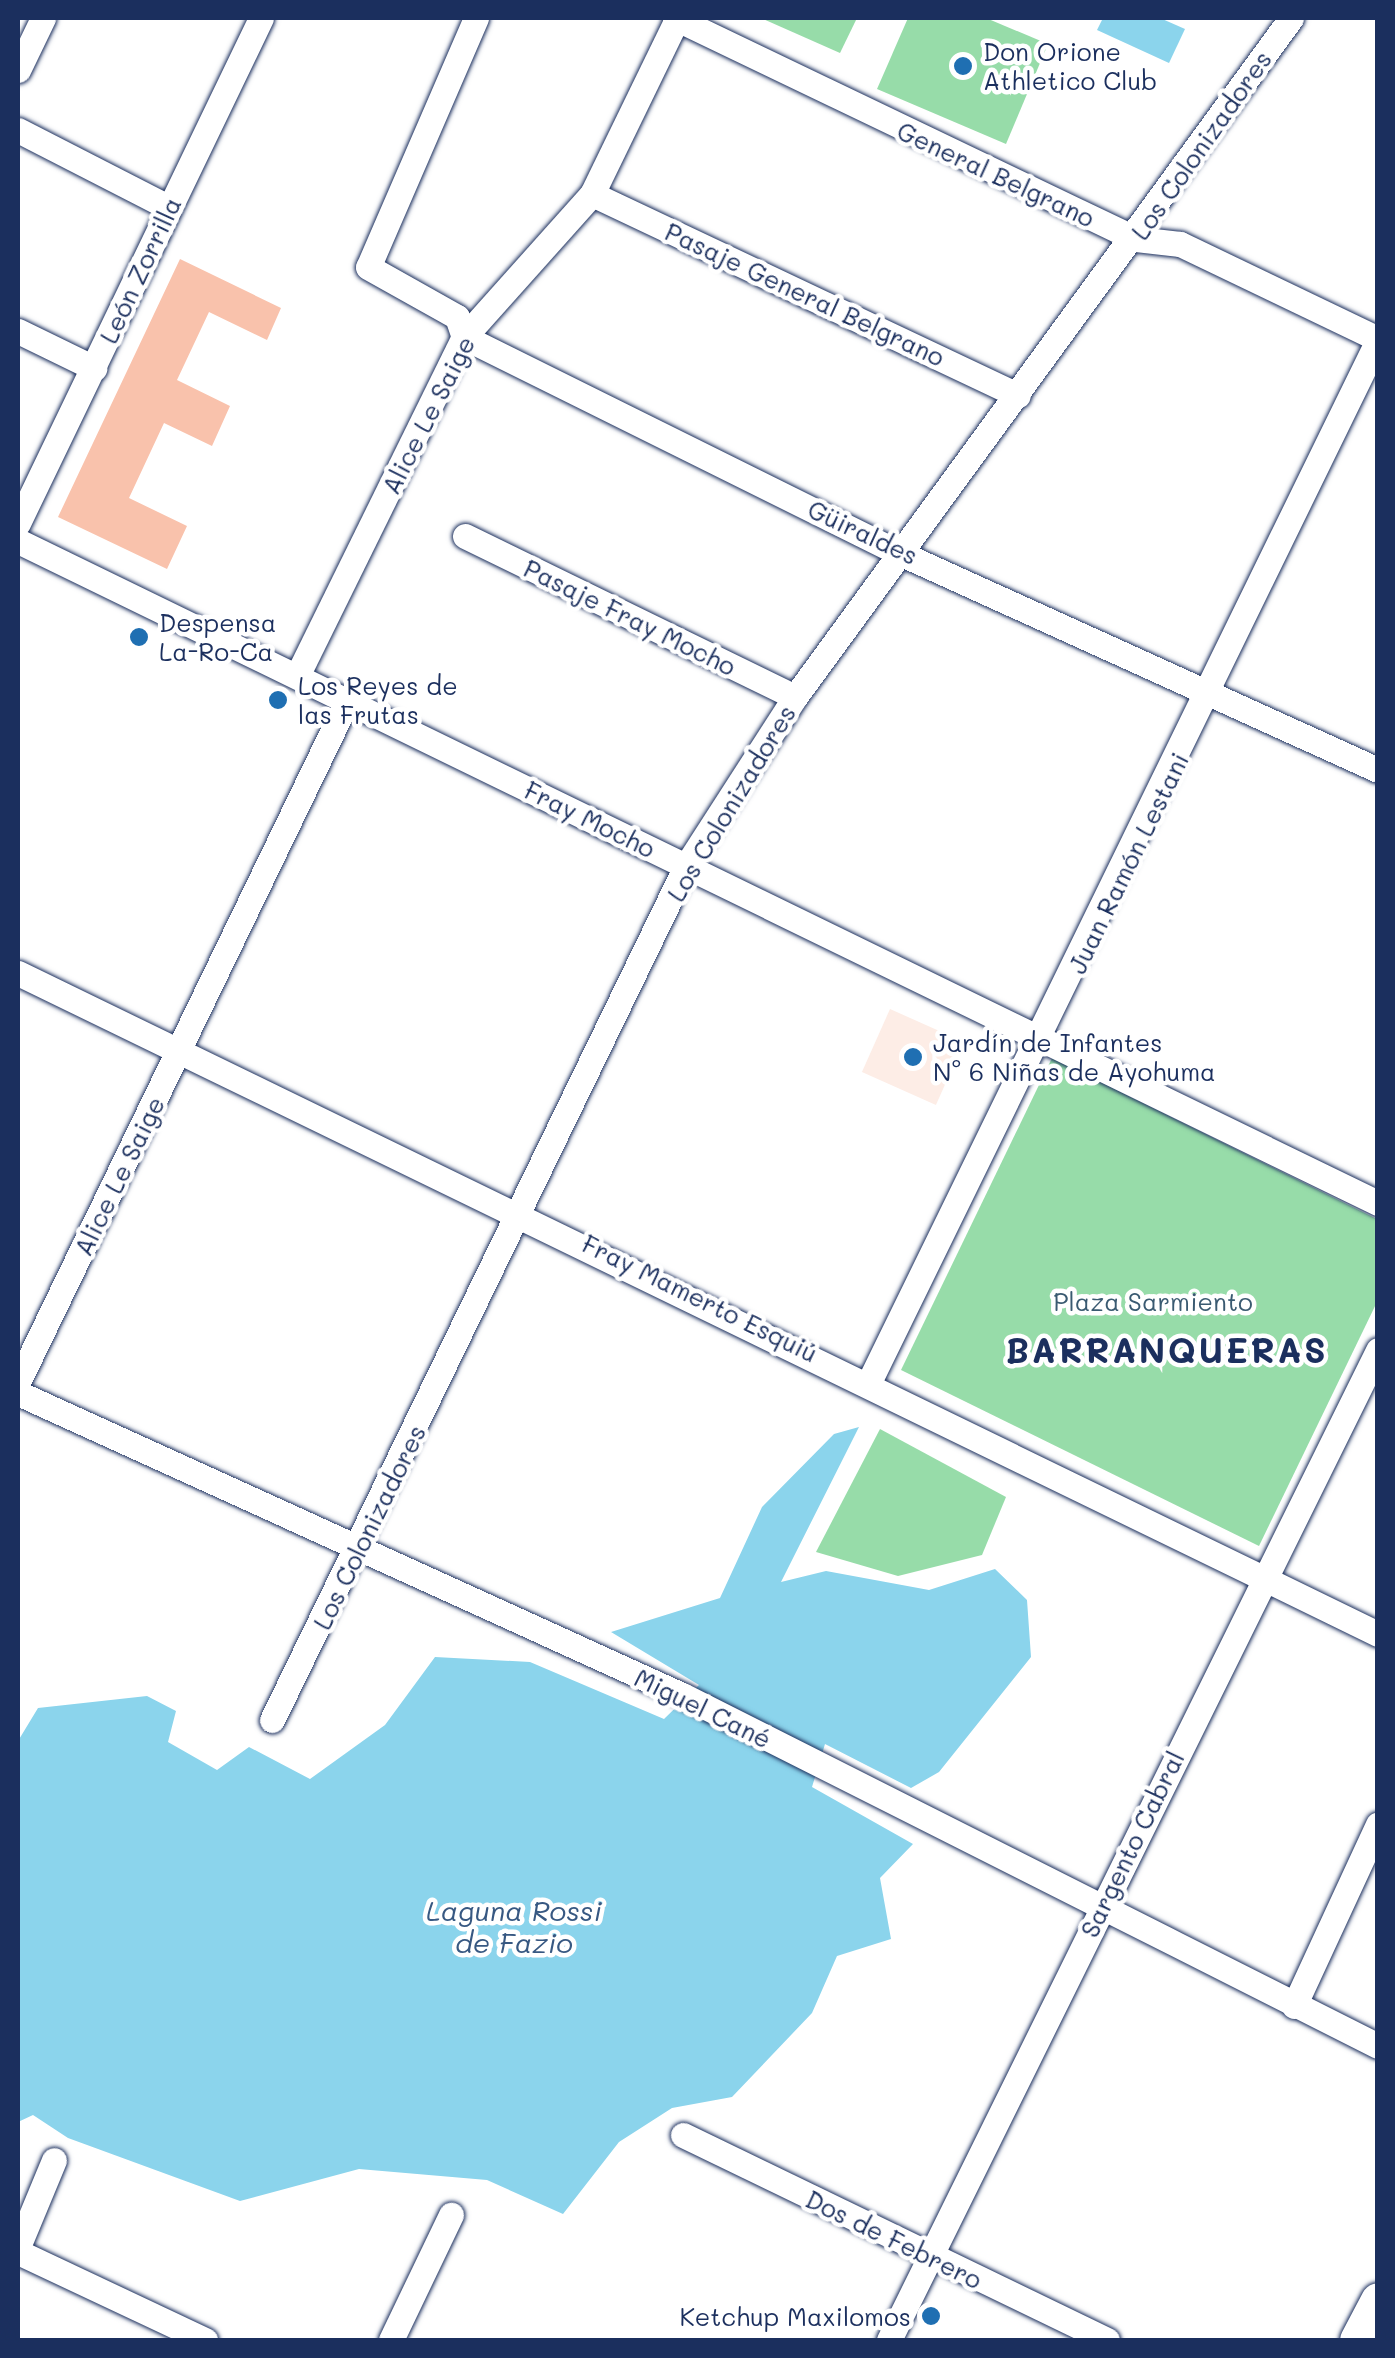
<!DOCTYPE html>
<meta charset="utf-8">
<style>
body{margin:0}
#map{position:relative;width:1395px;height:2358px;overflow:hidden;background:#fff;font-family:Mali,sans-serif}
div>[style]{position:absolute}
.built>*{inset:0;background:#fdede6;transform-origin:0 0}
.green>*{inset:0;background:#97dca9}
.water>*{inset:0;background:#8bd4ec}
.building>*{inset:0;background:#f9c2ac}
.roads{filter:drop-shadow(0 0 2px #1b2f5e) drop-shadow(0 0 2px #1b2f5e)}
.street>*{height:25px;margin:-12.5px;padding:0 12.5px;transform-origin:12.5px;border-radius:12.5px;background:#fff}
.secondary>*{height:35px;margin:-17.5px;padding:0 17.5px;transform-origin:17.5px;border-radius:17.5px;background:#fff}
.dots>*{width:28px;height:28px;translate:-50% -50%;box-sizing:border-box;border:5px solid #fff;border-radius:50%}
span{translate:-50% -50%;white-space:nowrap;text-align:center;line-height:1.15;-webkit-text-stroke:9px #fff;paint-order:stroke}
.poi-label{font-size:25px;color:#1b2f5e}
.left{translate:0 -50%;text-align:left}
.right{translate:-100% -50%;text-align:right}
.street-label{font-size:25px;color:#1b2f5e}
.park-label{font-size:25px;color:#3a5a71}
.water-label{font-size:28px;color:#375882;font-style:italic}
.district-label{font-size:35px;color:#1b2f5e;font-weight:700;letter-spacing:2.5px}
.frame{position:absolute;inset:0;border:20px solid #1b2f5e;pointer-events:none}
</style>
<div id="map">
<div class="built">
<i style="left:890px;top:1009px;width:81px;height:69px;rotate:24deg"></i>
</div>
<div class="green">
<i style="clip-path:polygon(761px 18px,857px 18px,840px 53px)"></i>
<i style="clip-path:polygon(908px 18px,986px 18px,1048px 44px,1006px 144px,877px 89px)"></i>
<i style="clip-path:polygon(1052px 1058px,1377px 1219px,1377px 1302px,1259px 1546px,901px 1370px)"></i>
<i style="clip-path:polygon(880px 1429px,1006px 1497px,982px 1555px,898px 1576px,816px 1552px)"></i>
</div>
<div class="water">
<i style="clip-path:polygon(1103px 18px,1160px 18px,1185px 29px,1169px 63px,1097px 30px)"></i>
<i style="clip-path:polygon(859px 1427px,781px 1582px,826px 1571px,929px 1590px,995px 1569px,1027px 1600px,1031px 1657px,939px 1772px,911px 1788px,825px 1744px,812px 1787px,913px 1844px,880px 1878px,891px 1939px,837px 1956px,812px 2013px,732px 2097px,672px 2108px,619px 2142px,563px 2214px,487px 2180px,359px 2169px,240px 2201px,68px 2138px,33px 2115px,18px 2122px,18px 1741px,38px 1708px,147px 1696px,176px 1711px,168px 1742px,217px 1770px,249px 1747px,310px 1779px,385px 1725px,435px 1657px,530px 1662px,664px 1719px,699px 1685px,611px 1632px,720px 1598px,762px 1507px,834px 1434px)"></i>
</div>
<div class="building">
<i style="clip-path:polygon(180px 259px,281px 308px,267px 340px,209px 312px,177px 380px,230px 406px,212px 446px,164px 423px,129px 498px,187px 526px,167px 569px,58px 517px)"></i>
</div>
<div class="roads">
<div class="street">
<i style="left:476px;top:18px;width:271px;rotate:113.4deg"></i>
<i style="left:368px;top:267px;width:102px;rotate:29.3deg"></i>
<i style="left:457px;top:317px;width:21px;rotate:71deg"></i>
<i style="left:464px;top:337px;width:491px;rotate:26.4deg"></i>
<i style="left:904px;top:555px;width:520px;rotate:24.4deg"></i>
<i style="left:675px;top:18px;width:511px;rotate:25.61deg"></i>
<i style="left:1136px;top:239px;width:44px;rotate:6.5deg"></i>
<i style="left:1180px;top:244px;width:220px;rotate:25.6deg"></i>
<i style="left:18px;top:70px;width:58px;rotate:-64.3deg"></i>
<i style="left:18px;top:130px;width:169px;rotate:27.2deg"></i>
<i style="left:592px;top:194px;width:471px;rotate:25.3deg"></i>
<i style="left:18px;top:331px;width:85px;rotate:26deg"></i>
<i style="left:18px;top:523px;width:560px;rotate:-64.3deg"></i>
<i style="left:465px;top:536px;width:367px;rotate:26deg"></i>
<i style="left:18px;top:541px;width:1513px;rotate:25.96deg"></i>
<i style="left:297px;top:676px;width:378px;rotate:-63.8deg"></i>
<i style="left:464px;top:337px;width:192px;rotate:-48.2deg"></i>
<i style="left:592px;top:194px;width:195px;rotate:-64.1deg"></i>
<i style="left:18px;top:973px;width:1512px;rotate:25.92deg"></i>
<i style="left:870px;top:1380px;width:1157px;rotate:-63.97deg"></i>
<i style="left:18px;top:1382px;width:759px;rotate:-64.21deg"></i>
<i style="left:18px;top:1393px;width:729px;rotate:24.46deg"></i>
<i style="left:682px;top:1695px;width:779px;rotate:26.76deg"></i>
<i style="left:272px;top:1720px;width:949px;rotate:-64.14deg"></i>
<i style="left:686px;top:866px;width:201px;rotate:-57.2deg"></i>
<i style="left:795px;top:697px;width:841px;rotate:-53.85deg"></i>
<i style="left:1294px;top:2006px;width:200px;rotate:-65.2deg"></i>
<i style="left:683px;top:2135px;width:471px;rotate:25.8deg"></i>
<i style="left:18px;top:2247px;width:94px;rotate:-67.5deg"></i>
<i style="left:18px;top:2252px;width:207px;rotate:25.2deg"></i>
<i style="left:391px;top:2340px;width:139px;rotate:-64.4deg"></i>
<i style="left:889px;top:2340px;width:1104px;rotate:-63.71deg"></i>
</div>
<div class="secondary">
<i style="left:1357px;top:2340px;width:45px;rotate:-62.3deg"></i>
</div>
</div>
<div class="dots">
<i style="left:963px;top:66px;background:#1f6fb2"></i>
<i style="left:139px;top:637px;background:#1f6fb2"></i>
<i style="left:278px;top:700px;background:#1f6fb2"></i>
<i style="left:913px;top:1057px;background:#1f6fb2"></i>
<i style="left:931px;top:2316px;background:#1f6fb2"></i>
</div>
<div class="poi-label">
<span class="left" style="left:983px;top:66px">Don Orione<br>Athletico Club</span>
<span class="left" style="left:159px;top:637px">Despensa<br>La-Ro-Ca</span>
<span class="left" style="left:298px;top:700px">Los Reyes de<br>las Frutas</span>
<span class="left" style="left:933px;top:1057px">Jardín de Infantes<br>N° 6 Niñas de Ayohuma</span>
<span class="right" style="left:911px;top:2316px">Ketchup Maxilomos</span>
</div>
<div class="street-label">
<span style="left:1201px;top:145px;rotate:-55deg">Los Colonizadores</span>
<span style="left:996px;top:174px;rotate:25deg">General Belgrano</span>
<span style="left:140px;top:270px;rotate:-65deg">León Zorrilla</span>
<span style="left:805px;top:294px;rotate:25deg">Pasaje General Belgrano</span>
<span style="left:428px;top:415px;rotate:-63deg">Alice Le Saige</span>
<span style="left:863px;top:532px;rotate:25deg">Güiraldes</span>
<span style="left:630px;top:617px;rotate:26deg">Pasaje Fray Mocho</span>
<span style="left:731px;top:803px;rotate:-59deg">Los Colonizadores</span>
<span style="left:590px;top:819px;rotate:26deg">Fray Mocho</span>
<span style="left:1128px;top:863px;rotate:-64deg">Juan Ramón Lestani</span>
<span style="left:119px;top:1176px;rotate:-64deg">Alice Le Saige</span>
<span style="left:700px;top:1298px;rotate:26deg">Fray Mamerto Esquiú</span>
<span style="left:369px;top:1527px;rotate:-64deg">Los Colonizadores</span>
<span style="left:703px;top:1708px;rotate:26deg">Miguel Cané</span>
<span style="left:1132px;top:1844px;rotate:-64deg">Sargento Cabral</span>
<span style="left:894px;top:2239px;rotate:26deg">Dos de Febrero</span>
</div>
<div class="park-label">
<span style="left:1153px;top:1301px">Plaza Sarmiento</span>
</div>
<div class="water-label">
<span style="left:514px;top:1926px">Laguna Rossi<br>de Fazio</span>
</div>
<div class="district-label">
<span style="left:1167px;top:1349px">BARRANQUERAS</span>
</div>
<div class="frame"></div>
</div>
